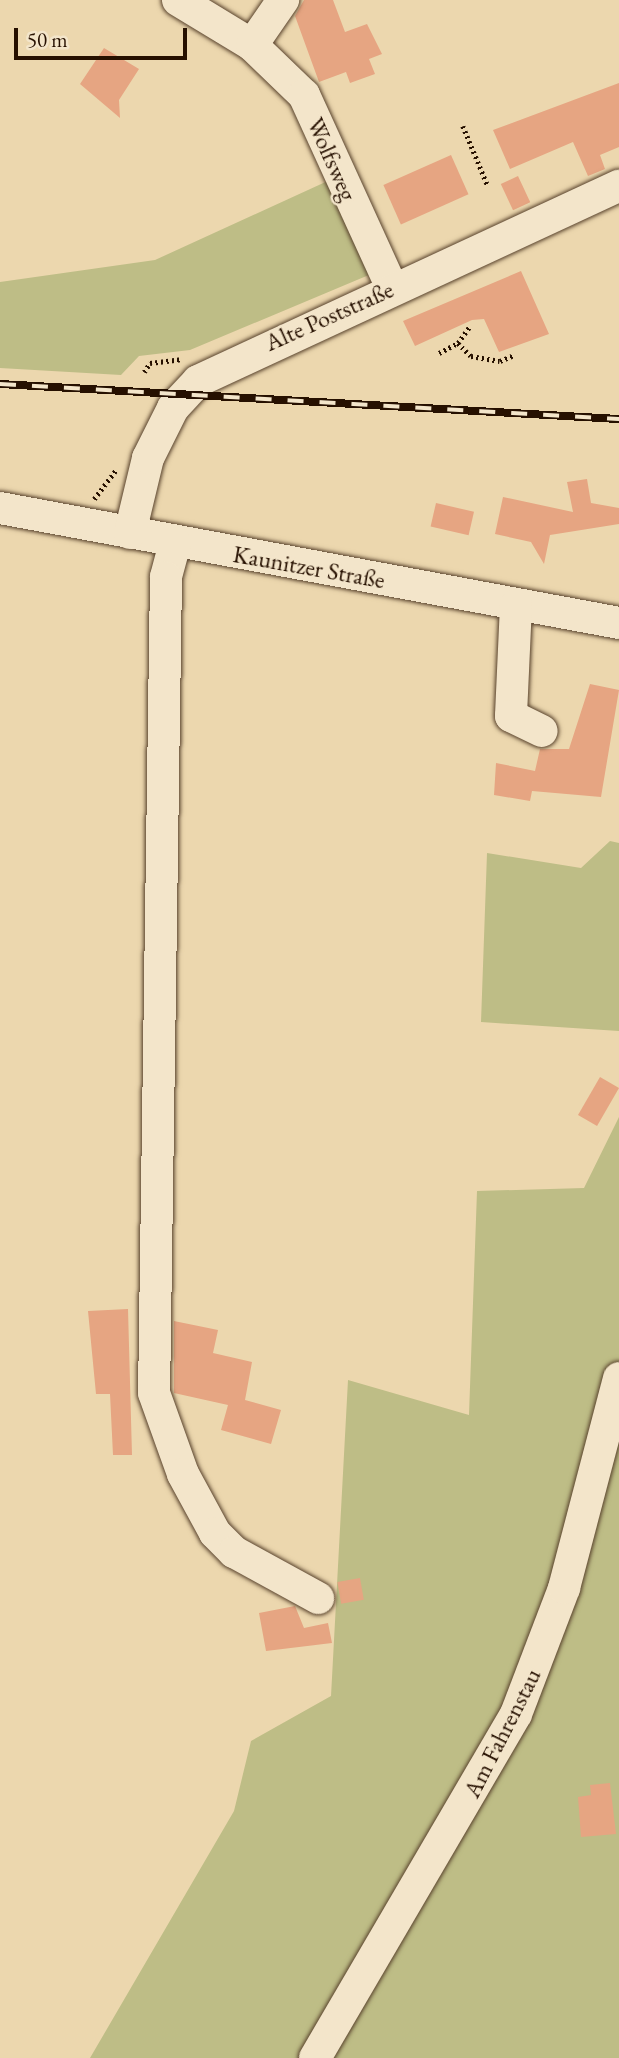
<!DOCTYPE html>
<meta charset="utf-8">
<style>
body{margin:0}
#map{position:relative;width:619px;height:2058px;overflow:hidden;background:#ecd7ae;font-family:"EB Garamond",serif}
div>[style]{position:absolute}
.green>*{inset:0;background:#bebd86}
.building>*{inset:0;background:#e6a582;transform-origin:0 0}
.path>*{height:4.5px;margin-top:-2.25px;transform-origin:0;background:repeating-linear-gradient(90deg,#261000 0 2px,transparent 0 5.5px)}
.roads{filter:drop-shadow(0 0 2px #58422c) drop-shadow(0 0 2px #58422c)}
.minor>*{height:32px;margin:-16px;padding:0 16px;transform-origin:16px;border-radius:16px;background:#f3e5ca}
.rail>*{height:8px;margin-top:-4px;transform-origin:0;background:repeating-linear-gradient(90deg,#f3e5ca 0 16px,#261000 0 32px);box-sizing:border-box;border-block:2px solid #261000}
span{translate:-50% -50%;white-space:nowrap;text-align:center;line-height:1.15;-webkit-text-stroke:5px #f3e5ca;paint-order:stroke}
.street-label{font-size:24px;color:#261000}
.scale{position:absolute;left:14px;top:28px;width:173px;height:32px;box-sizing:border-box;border:4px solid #261000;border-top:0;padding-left:9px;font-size:21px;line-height:24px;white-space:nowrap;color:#261000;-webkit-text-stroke:5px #f3e5ca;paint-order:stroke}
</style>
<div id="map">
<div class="green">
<i style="clip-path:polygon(332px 179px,376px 272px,190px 350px,139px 356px,121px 375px,0 368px,0 282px,155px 260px)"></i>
<i style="clip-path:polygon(610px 841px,619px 843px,619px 1031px,481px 1022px,487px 853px,581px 868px)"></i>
<i style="clip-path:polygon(619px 1117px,619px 2058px,90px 2058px,234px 1811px,251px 1741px,331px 1696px,348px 1380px,469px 1415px,477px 1191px,584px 1188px)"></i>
</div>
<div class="building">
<i style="clip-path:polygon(304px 0,333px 0,345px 32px,367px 24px,382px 54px,369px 59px,375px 74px,350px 83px,346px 72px,319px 82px,295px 16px)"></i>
<i style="clip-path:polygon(104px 48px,139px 69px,119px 100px,120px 118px,80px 84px)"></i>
<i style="clip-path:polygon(619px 83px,619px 147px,600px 155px,605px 169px,588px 176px,573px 142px,510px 169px,493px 130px)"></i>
<i style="left:451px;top:155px;width:43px;height:74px;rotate:66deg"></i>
<i style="left:518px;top:176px;width:29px;height:19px;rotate:65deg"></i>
<i style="clip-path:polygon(521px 271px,549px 334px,499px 352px,484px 319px,472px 320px,415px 346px,403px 321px)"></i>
<i style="clip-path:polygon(587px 479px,591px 503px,619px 508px,619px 524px,550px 535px,544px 564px,531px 542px,495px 534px,503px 497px,573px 512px,567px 482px)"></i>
<i style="left:436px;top:503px;width:39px;height:24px;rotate:13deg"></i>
<i style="clip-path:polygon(590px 684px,619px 690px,601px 797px,532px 791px,530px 801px,494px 795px,496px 763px,535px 771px,540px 749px,569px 749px)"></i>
<i style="left:600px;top:1077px;width:22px;height:44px;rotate:30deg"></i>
<i style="clip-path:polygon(128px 1309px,132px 1455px,113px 1455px,110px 1394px,96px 1394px,88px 1311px)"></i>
<i style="clip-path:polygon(174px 1321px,218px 1330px,213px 1353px,252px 1362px,245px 1400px,281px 1410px,271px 1444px,221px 1430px,228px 1405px,174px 1393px)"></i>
<i style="left:360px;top:1578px;width:22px;height:23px;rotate:80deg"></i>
<i style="clip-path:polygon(295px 1606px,304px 1628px,328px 1623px,332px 1643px,266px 1651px,259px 1613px)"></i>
<i style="clip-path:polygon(610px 1783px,616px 1834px,581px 1837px,578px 1797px,591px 1795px,590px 1785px)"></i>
</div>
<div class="path">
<i style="left:463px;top:126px;width:65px;rotate:67.4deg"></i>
<i style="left:458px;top:343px;width:18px;rotate:45deg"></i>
<i style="left:471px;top:356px;width:29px;rotate:10deg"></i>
<i style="left:500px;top:361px;width:15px;rotate:-23deg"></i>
<i style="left:439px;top:353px;width:21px;rotate:-28deg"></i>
<i style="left:458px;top:343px;width:21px;rotate:-55deg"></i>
<i style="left:144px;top:372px;width:11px;rotate:-56deg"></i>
<i style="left:150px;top:363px;width:31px;rotate:-7deg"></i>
<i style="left:94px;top:499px;width:36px;rotate:-53deg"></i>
</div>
<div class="roads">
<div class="minor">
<i style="left:178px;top:0;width:87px;rotate:31.3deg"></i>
<i style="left:252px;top:45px;width:72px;rotate:43.9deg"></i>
<i style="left:304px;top:95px;width:212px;rotate:65.5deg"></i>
<i style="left:252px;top:45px;width:55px;rotate:-55.4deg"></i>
<i style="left:0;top:508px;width:630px;rotate:10.52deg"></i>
<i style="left:130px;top:533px;width:77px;rotate:-76.5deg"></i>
<i style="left:148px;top:458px;width:56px;rotate:-63.4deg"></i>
<i style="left:173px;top:408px;width:37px;rotate:-47deg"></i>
<i style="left:198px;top:381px;width:464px;rotate:-24.9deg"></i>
<i style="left:175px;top:543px;width:35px;rotate:105deg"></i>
<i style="left:166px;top:577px;width:816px;rotate:90.84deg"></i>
<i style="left:154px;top:1393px;width:86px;rotate:70.3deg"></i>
<i style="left:183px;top:1474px;width:67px;rotate:61.5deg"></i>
<i style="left:215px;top:1533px;width:27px;rotate:45deg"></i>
<i style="left:234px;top:1552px;width:96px;rotate:28.7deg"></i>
<i style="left:516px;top:605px;width:111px;rotate:92.6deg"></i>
<i style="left:511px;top:716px;width:34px;rotate:26deg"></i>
<i style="left:315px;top:2058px;width:398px;rotate:-59.7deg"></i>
<i style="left:516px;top:1714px;width:135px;rotate:-69.1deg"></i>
<i style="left:564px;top:1588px;width:217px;rotate:-75.3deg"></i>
</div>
</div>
<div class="rail">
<i style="left:0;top:384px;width:620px;rotate:3.24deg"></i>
</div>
<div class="street-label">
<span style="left:332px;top:159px;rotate:66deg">Wolfsweg</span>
<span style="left:329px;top:316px;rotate:-24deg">Alte Poststraße</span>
<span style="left:309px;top:567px;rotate:10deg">Kaunitzer Straße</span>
<span style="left:502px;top:1733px;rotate:-63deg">Am Fahrenstau</span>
</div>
<div class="scale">50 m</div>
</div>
